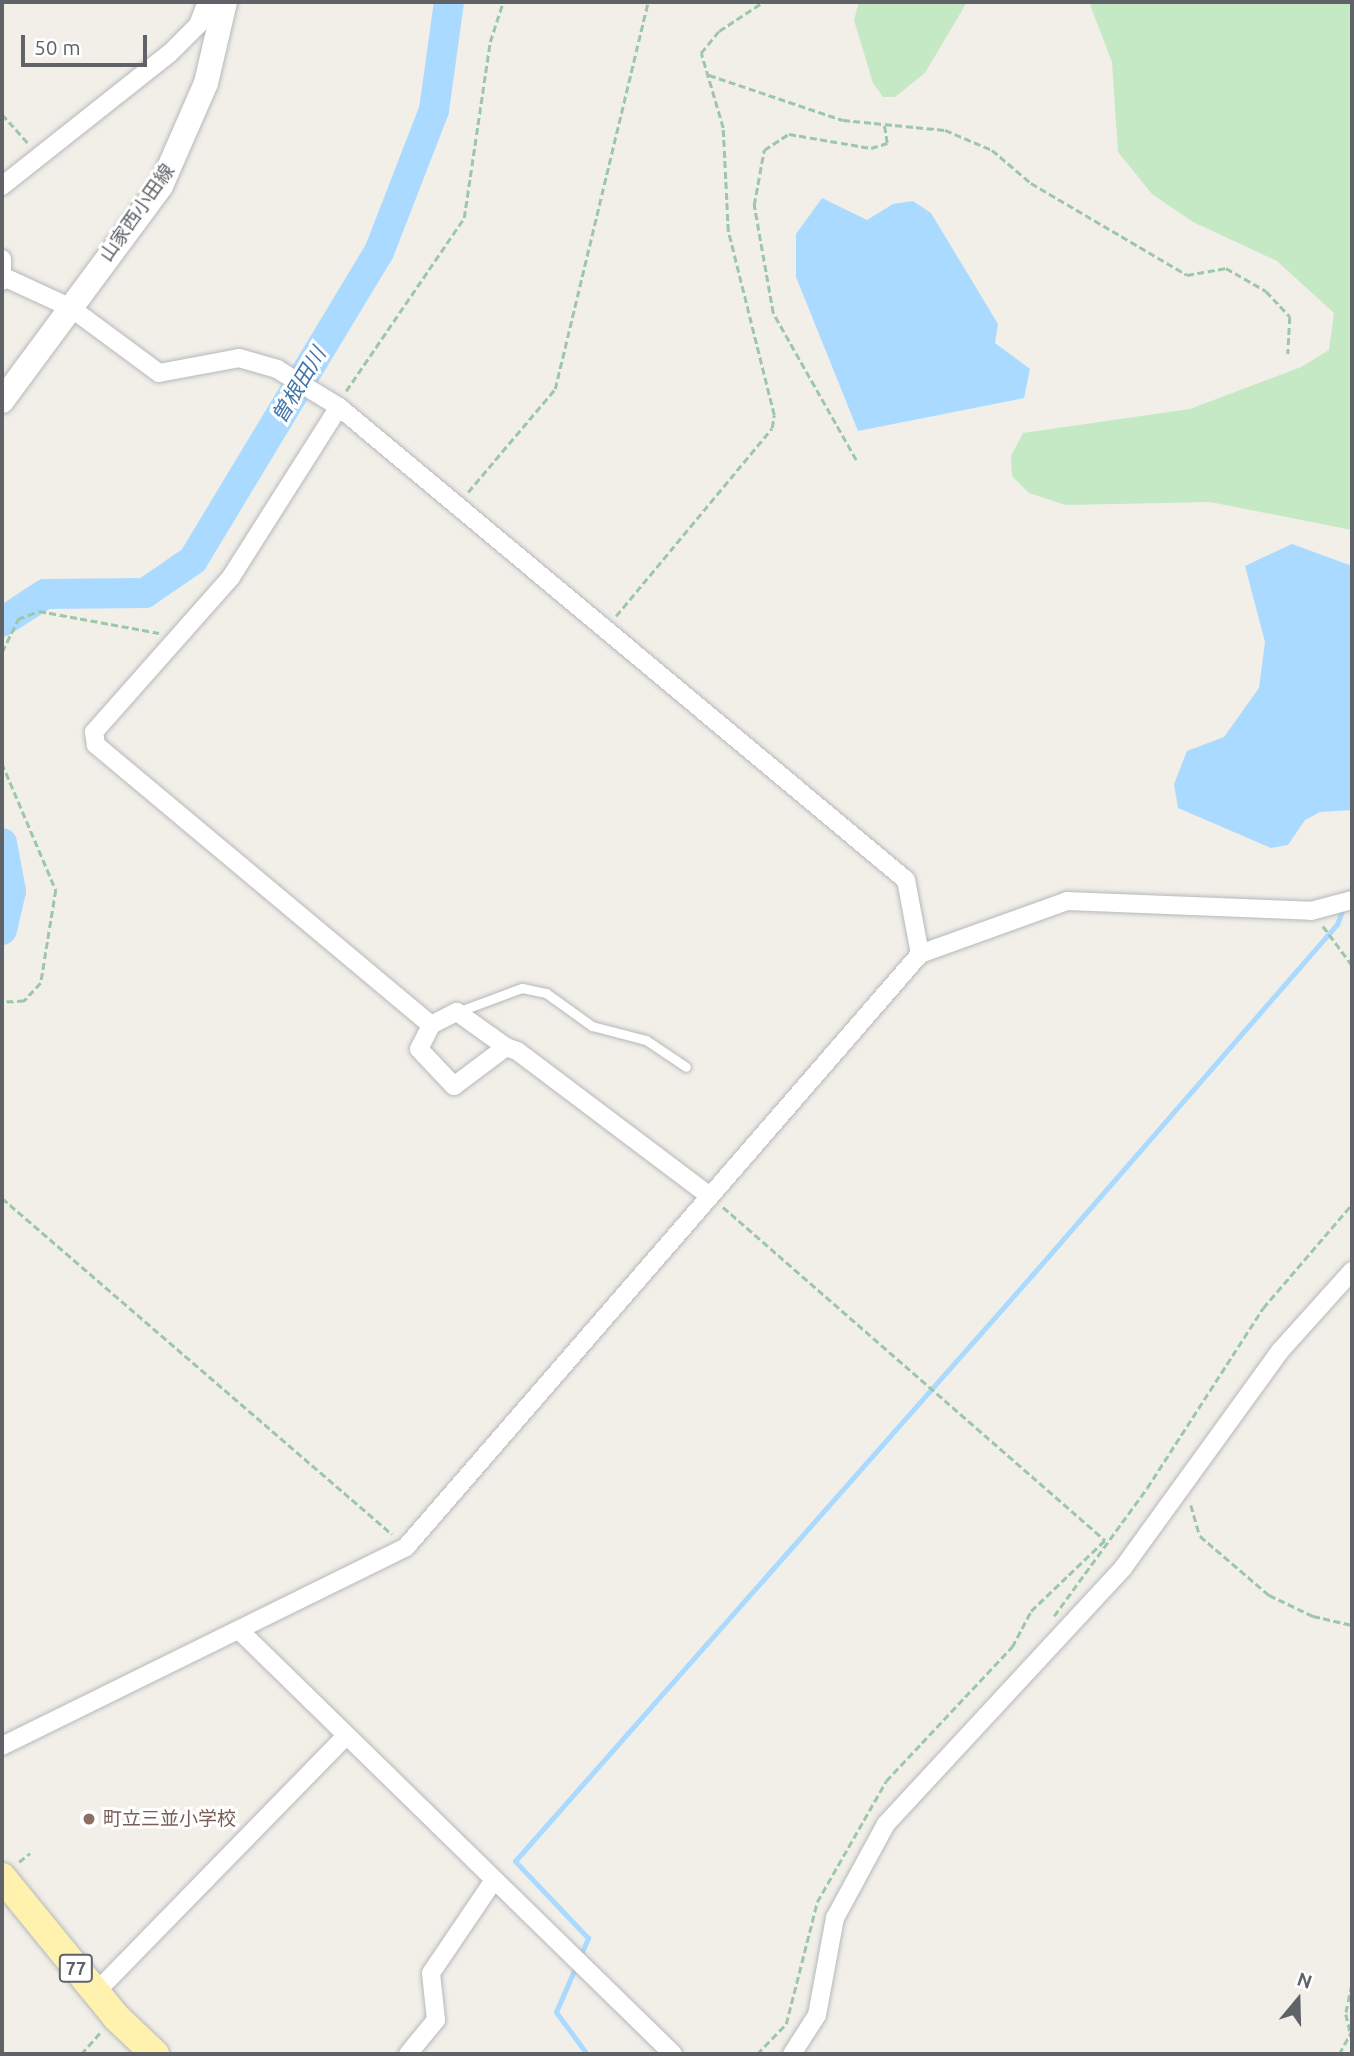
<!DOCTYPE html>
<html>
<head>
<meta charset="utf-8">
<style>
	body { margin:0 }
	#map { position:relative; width:1354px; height:2056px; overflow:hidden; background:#f1efe8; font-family:Ubuntu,"Noto Sans JP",sans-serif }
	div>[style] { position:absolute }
	.green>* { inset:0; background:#c5e8c5 }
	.water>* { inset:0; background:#aadaff }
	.stream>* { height:5px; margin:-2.5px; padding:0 2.5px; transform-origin:2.5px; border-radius:2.5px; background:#aadaff }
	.river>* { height:30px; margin:-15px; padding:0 15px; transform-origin:15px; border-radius:15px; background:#aadaff }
	.path>* { height:2.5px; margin-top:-1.25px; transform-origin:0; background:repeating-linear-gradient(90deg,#9cc7a9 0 7px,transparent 0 10.5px) }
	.roads { filter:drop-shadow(0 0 2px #b5b8bc) drop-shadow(0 0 2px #b5b8bc) }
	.lane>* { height:9px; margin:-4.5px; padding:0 4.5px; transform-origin:4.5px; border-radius:4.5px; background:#fff }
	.street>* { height:18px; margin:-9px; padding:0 9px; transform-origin:9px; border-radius:9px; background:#fff }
	.secondary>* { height:24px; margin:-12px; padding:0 12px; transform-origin:12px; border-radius:12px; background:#fff }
	.primary>* { height:28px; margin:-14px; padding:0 14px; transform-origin:14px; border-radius:14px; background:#fff2af }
	.dots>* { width:19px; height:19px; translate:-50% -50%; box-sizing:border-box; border:4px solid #fff; border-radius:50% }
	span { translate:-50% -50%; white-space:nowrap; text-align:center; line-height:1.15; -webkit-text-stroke:6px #fff; paint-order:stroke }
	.shield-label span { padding:2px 5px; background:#fff; border:2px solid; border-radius:5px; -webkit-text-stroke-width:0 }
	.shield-label { font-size:18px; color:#5f6368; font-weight:700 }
	.street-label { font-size:19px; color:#5f6368 }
	.education-label { font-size:19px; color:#785e54 }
	.left { translate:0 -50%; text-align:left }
	.water-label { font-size:21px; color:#4174aa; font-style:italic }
	.frame { position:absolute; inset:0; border:4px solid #5f6368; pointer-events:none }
	.north { position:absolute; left:1263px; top:1965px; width:70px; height:70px; -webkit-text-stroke:5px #fff; paint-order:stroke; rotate:19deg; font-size:19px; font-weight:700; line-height:28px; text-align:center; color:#5f6368 }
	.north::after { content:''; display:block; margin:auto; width:24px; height:32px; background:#5f6368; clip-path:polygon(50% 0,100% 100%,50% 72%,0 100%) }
	.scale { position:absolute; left:21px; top:35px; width:126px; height:32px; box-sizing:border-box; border:4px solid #5f6368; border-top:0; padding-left:9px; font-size:21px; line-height:24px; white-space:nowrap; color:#5f6368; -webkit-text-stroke:5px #fff; paint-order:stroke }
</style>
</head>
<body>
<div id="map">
	<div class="green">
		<i style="clip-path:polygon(859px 2px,967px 2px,925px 73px,895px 97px,883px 97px,873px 83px,854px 20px)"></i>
		<i style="clip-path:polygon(1089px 2px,1352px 2px,1352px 530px,1210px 502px,1066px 505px,1029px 493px,1012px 476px,1011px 456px,1023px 433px,1190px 409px,1301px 367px,1329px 350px,1334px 313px,1277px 261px,1193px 222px,1152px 194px,1118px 152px,1112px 62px)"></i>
	</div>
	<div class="water">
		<i style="clip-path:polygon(822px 198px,867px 220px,893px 204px,913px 201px,931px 213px,998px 324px,995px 343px,1030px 369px,1024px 398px,858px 431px,796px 277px,796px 234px)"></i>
		<i style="clip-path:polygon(1292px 544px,1352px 566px,1352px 810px,1320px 812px,1305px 820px,1288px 845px,1271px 848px,1178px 808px,1174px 784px,1187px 751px,1224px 737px,1259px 688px,1265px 642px,1245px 566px)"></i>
	</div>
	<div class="stream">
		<i style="left:587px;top:2054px;width:52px;rotate:-126.4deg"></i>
		<i style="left:556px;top:2012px;width:81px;rotate:-66.6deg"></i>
		<i style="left:588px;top:1938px;width:106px;rotate:-133.5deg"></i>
		<i style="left:515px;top:1861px;width:781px;rotate:-48.58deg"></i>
		<i style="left:1032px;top:1275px;width:465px;rotate:-49deg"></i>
		<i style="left:1337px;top:924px;width:19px;rotate:-69deg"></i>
	</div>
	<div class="river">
		<i style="left:2px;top:622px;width:51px;rotate:-33.1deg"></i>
		<i style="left:45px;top:594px;width:100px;rotate:-0.6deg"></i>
		<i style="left:145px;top:593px;width:58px;rotate:-34.5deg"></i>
		<i style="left:193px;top:560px;width:360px;rotate:-58.9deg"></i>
		<i style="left:379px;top:252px;width:152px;rotate:-68.8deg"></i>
		<i style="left:434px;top:110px;width:109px;rotate:-82.1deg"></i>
		<i style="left:2px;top:843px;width:49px;rotate:79.4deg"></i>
		<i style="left:11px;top:891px;width:40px;rotate:103deg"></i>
	</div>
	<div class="path">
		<i style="left:709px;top:75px;width:141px;rotate:18.6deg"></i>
		<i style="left:843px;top:120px;width:102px;rotate:5.6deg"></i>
		<i style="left:945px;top:130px;width:51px;rotate:23.1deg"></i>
		<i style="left:992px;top:150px;width:51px;rotate:40.2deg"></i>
		<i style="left:1031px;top:183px;width:181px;rotate:30.5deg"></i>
		<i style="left:1187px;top:275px;width:40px;rotate:-10deg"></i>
		<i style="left:1226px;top:268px;width:46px;rotate:29.9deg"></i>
		<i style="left:1266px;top:291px;width:35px;rotate:47deg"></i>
		<i style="left:1290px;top:317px;width:37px;rotate:93deg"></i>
		<i style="left:2px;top:114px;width:39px;rotate:48deg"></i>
		<i style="left:346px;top:391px;width:209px;rotate:-55.7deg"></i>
		<i style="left:464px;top:218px;width:178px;rotate:-81.6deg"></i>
		<i style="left:490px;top:42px;width:42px;rotate:-72deg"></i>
		<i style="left:856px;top:460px;width:169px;rotate:-119.5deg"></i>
		<i style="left:773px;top:313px;width:110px;rotate:-100deg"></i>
		<i style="left:754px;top:205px;width:56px;rotate:-79.7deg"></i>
		<i style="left:764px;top:150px;width:30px;rotate:-33deg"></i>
		<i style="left:789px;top:134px;width:83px;rotate:9.7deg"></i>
		<i style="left:871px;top:148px;width:17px;rotate:-17deg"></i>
		<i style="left:887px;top:143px;width:19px;rotate:-99deg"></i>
		<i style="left:468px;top:492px;width:135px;rotate:-49.8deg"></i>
		<i style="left:555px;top:389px;width:398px;rotate:-76.5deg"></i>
		<i style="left:616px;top:616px;width:244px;rotate:-50.3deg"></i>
		<i style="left:772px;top:428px;width:13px;rotate:-81deg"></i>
		<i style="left:774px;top:415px;width:190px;rotate:-104deg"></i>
		<i style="left:728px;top:231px;width:103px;rotate:-92.8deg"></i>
		<i style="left:723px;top:128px;width:78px;rotate:-106.3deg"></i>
		<i style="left:701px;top:53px;width:28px;rotate:-51deg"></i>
		<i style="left:719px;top:31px;width:53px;rotate:-33.4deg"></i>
		<i style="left:2px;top:652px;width:37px;rotate:-64deg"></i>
		<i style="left:18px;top:619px;width:22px;rotate:-21deg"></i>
		<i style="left:39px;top:611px;width:122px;rotate:10.4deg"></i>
		<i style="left:2px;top:763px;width:138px;rotate:67deg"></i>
		<i style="left:56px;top:890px;width:94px;rotate:99.2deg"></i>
		<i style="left:41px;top:983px;width:25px;rotate:133deg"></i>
		<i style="left:24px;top:1001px;width:22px;rotate:177deg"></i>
		<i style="left:1323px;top:926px;width:49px;rotate:53.4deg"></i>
		<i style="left:2px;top:1198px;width:515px;rotate:40.75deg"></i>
		<i style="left:723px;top:1207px;width:507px;rotate:41.08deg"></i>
		<i style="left:1191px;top:1505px;width:32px;rotate:74deg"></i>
		<i style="left:1200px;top:1536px;width:91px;rotate:40.5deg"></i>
		<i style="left:1269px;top:1595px;width:49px;rotate:25.5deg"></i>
		<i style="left:1313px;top:1616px;width:40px;rotate:13deg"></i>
		<i style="left:1054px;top:1616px;width:158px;rotate:-54deg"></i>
		<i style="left:1147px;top:1488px;width:214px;rotate:-57.2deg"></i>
		<i style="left:1263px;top:1308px;width:137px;rotate:-49.4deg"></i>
		<i style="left:19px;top:1862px;width:14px;rotate:-39deg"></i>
		<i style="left:1352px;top:1985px;width:30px;rotate:102deg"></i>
		<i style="left:1346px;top:2014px;width:27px;rotate:77deg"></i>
		<i style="left:81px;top:2054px;width:28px;rotate:-48deg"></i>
		<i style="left:757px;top:2054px;width:42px;rotate:-46deg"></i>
		<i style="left:786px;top:2024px;width:126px;rotate:-75.7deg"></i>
		<i style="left:817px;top:1902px;width:139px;rotate:-60.3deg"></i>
		<i style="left:886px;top:1781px;width:184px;rotate:-46.8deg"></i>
		<i style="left:1012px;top:1647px;width:41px;rotate:-62.2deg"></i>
		<i style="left:1031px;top:1611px;width:103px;rotate:-43.8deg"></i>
		<i style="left:1339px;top:2054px;width:26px;rotate:-61deg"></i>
	</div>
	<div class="roads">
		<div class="lane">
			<i style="left:457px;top:1012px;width:69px;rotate:-20.3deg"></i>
			<i style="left:522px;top:988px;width:25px;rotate:12deg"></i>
			<i style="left:546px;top:993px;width:57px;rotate:35.7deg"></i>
			<i style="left:592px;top:1026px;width:56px;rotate:14.5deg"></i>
			<i style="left:646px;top:1040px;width:48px;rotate:34deg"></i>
		</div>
		<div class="street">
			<i style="left:2px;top:186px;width:214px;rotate:-38.4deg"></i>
			<i style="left:170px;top:53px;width:40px;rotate:-45deg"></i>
			<i style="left:198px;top:25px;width:25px;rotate:-69deg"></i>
			<i style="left:2px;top:259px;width:22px;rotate:90deg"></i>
			<i style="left:4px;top:277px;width:74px;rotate:24.8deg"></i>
			<i style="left:71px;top:308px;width:109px;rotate:36.5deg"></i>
			<i style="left:159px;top:373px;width:81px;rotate:-10.6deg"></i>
			<i style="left:239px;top:358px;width:40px;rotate:16deg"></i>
			<i style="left:277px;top:369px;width:73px;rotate:31.5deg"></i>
			<i style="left:431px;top:1025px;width:29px;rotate:-27deg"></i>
			<i style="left:457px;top:1012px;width:60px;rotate:35.5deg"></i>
			<i style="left:707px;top:1194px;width:238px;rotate:-143deg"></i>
			<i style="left:517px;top:1051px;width:12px;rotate:-160deg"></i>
			<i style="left:506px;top:1047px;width:65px;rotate:143.1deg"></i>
			<i style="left:454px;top:1086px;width:51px;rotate:-133.4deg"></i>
			<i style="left:419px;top:1049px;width:27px;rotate:-63deg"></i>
			<i style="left:431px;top:1025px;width:437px;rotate:-140.1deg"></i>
			<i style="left:96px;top:745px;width:13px;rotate:-99deg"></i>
			<i style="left:94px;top:732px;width:207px;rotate:-48.5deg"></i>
			<i style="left:231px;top:577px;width:201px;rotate:-57.6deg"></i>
			<i style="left:339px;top:407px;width:738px;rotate:39.84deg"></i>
			<i style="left:906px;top:880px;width:75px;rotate:79.3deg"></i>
			<i style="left:240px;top:1631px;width:605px;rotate:44.33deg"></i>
			<i style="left:2px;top:1746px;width:450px;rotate:-26.2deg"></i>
			<i style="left:406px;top:1547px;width:785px;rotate:-49.08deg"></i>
			<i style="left:920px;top:954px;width:156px;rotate:-19.8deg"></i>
			<i style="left:1067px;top:901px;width:244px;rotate:2.3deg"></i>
			<i style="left:1311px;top:911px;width:42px;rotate:-15deg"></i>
			<i style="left:96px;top:1992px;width:358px;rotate:-45.7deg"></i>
			<i style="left:408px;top:2054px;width:44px;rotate:-50.5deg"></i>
			<i style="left:436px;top:2020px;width:47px;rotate:-96.1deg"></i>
			<i style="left:431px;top:1973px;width:112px;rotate:-55.9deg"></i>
			<i style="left:792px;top:2054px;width:46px;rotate:-57.3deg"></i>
			<i style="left:817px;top:2015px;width:99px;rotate:-79.5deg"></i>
			<i style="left:835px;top:1918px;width:107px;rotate:-61.5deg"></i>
			<i style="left:886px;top:1824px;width:349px;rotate:-47.2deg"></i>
			<i style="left:1123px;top:1568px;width:268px;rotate:-54.1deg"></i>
			<i style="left:1280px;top:1351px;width:108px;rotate:-48deg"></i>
		</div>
		<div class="secondary">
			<i style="left:2px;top:401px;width:267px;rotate:-53.5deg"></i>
			<i style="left:161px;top:186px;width:112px;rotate:-66.4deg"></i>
			<i style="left:206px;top:83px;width:83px;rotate:-76.8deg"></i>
		</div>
		<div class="primary">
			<i style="left:2px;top:1877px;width:181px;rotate:50.8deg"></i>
			<i style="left:116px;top:2017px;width:54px;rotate:43.5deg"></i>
		</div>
	</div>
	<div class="dots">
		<i style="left:89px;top:1819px;background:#8d6e63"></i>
	</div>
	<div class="shield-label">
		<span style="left:76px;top:1968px">77</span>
	</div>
	<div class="street-label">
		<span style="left:137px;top:213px;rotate:-55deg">山家西小田線</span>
	</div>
	<div class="education-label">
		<span class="left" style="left:103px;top:1819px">町立三並小学校</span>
	</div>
	<div class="water-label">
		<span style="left:298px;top:385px;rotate:-59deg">曽根田川</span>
	</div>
	<div class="frame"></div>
	<div class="north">N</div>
	<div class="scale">50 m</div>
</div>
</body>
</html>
